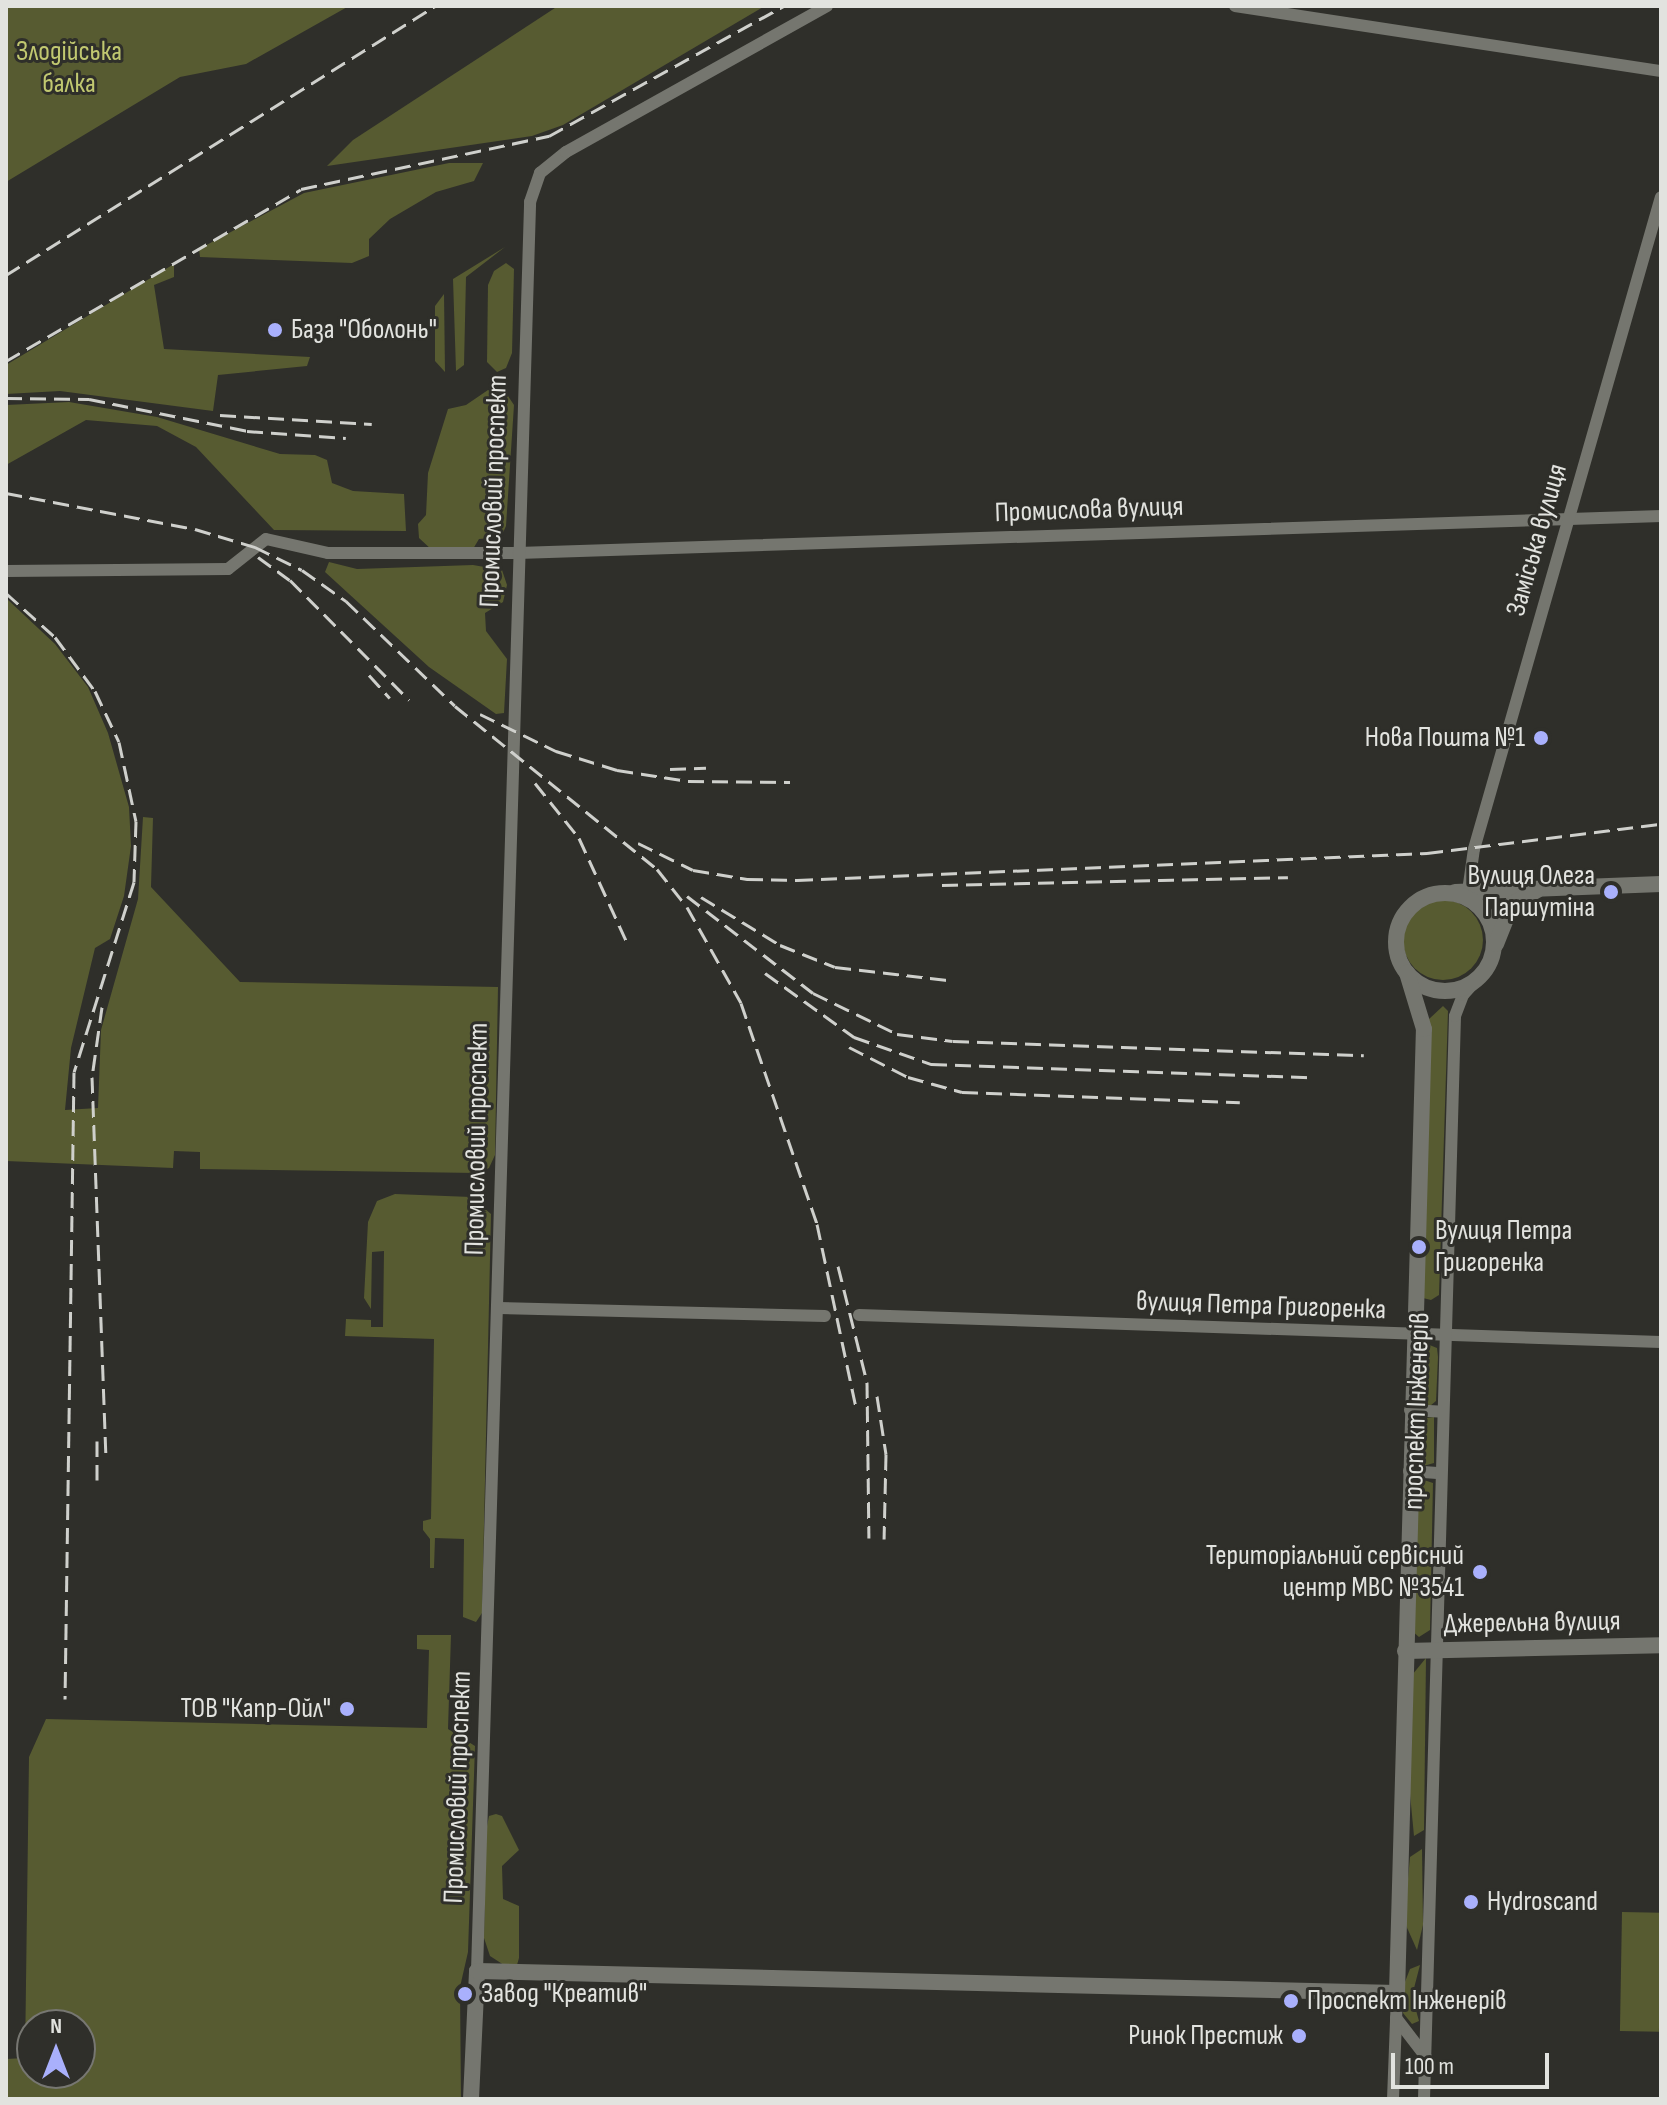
<!DOCTYPE html>
<html>
<head>
<meta charset="utf-8">
<style>
	body { margin:0 }
	#map { position:relative; width:1667px; height:2105px; overflow:hidden; background:#2f2f2a; font-family:"Sofia Sans Condensed",sans-serif }
	div>[style] { position:absolute }
	.green>* { inset:0; background:#575b31; transform-origin:0 0 }
	.round { border-radius:50% }
	.minor>* { height:12px; margin:-6px; padding:0 6px; transform-origin:6px; border-radius:6px; background:#75766f }
	.tertiary>* { height:16px; margin:-8px; padding:0 8px; transform-origin:8px; border-radius:8px; background:#75766f }
	.tertiary>.ring { margin:-8px; padding:0; box-sizing:content-box; background:none; border:16px solid #75766f; border-radius:50% }
	.rail>* { height:3px; margin-top:-1.5px; transform-origin:0; background:repeating-linear-gradient(90deg,#cfd0cc 0 16px,transparent 0 24px) }
	.dots>* { width:22px; height:22px; translate:-50% -50%; box-sizing:border-box; border:4px solid #2f2f2a; border-radius:50% }
	span { translate:-50% -50%; white-space:nowrap; text-align:center; line-height:1.15; -webkit-text-stroke:6px #2f2f2a; paint-order:stroke }
	.park-label { font-size:28px; color:#c1c870 }
	.poi-label { font-size:28px; color:#e2e3df }
	.left { translate:0 -50%; text-align:left }
	.right { translate:-100% -50%; text-align:right }
	.street-label { font-size:28px; color:#e2e3df }
	.frame { position:absolute; inset:0; border:8px solid #e2e3df; pointer-events:none }
	.north { position:absolute; left:16px; top:2009px; width:80px; height:80px; box-sizing:border-box; background:#2f2f2a; border:2px solid #777772; border-radius:50%; rotate:0deg; font-size:22px; font-weight:700; line-height:32px; text-align:center; color:#e2e3df }
	.north::after { content:''; display:block; margin:auto; width:28px; height:36px; background:#a9b0fc; clip-path:polygon(50% 0,100% 100%,50% 72%,0 100%) }
	.scale { position:absolute; left:1391px; top:2053px; width:158px; height:36px; box-sizing:border-box; border:4px solid #e2e3df; border-top:0; padding-left:10px; font-size:24px; line-height:28px; white-space:nowrap; color:#e2e3df; -webkit-text-stroke:6px #2f2f2a; paint-order:stroke }
</style>
</head>
<body>
<div id="map">
	<div class="green">
		<i style="clip-path:polygon(6px 6px,349px 6px,246px 64px,180px 77px,6px 182px)"></i>
		<i style="clip-path:polygon(558px 6px,765px 6px,563px 125px,532px 136px,327px 166px,353px 140px)"></i>
		<i style="clip-path:polygon(449px 163px,483px 163px,474px 181px,436px 192px,390px 219px,369px 239px,369px 256px,352px 263px,200px 257px,199px 249px,304px 193px)"></i>
		<i style="clip-path:polygon(505px 247px,466px 277px,464px 365px,456px 371px,453px 279px)"></i>
		<i style="clip-path:polygon(506px 263px,514px 269px,512px 353px,506px 368px,497px 372px,487px 362px,488px 285px,494px 271px)"></i>
		<i style="clip-path:polygon(174px 264px,174px 277px,154px 285px,164px 349px,310px 357px,307px 366px,218px 375px,213px 411px,60px 391px,6px 394px,6px 365px)"></i>
		<i style="clip-path:polygon(444px 294px,445px 372px,435px 361px,435px 306px)"></i>
		<i style="clip-path:polygon(488px 390px,504px 390px,514px 405px,506px 526px,501px 537px,479px 539px,473px 549px,432px 550px,419px 538px,418px 524px,426px 515px,428px 473px,448px 409px,466px 405px)"></i>
		<i style="clip-path:polygon(69px 402px,157px 417px,280px 454px,315px 455px,327px 460px,332px 483px,353px 491px,404px 494px,406px 531px,274px 530px,196px 447px,157px 426px,86px 420px,6px 465px,6px 405px)"></i>
		<i style="clip-path:polygon(329px 562px,357px 569px,473px 565px,502px 570px,507px 585px,503px 602px,485px 613px,486px 631px,507px 659px,504px 713px,496px 714px,429px 667px,325px 572px)"></i>
		<i style="clip-path:polygon(6px 598px,55px 644px,88px 687px,108px 733px,129px 807px,131px 846px,124px 896px,110px 939px,95px 948px,71px 1048px,65px 1110px,98px 1108px,101px 1030px,138px 899px,143px 817px,153px 818px,151px 887px,240px 982px,498px 987px,495px 1155px,489px 1168px,477px 1173px,200px 1169px,200px 1152px,174px 1151px,173px 1168px,6px 1161px)"></i>
		<i class="round" style="left:1403px;top:900px;width:80px;height:80px"></i>
		<i style="clip-path:polygon(1443px 1006px,1448px 1011px,1439px 1295px,1431px 1300px,1423px 1298px,1428px 1020px)"></i>
		<i style="clip-path:polygon(395px 1194px,471px 1197px,491px 1214px,482px 1613px,476px 1622px,463px 1617px,464px 1539px,435px 1538px,434px 1568px,430px 1568px,430px 1539px,423px 1530px,423px 1521px,431px 1519px,434px 1339px,345px 1336px,346px 1319px,371px 1320px,371px 1327px,383px 1327px,384px 1251px,372px 1252px,371px 1309px,364px 1298px,368px 1222px,377px 1201px)"></i>
		<i style="clip-path:polygon(1427px 1344px,1437px 1348px,1438px 1357px,1436px 1401px,1430px 1406px,1419px 1405px,1420px 1347px)"></i>
		<i style="clip-path:polygon(1434px 1417px,1434px 1463px,1416px 1468px,1418px 1419px)"></i>
		<i style="clip-path:polygon(1418px 1478px,1433px 1483px,1430px 1630px,1419px 1637px,1412px 1631px)"></i>
		<i style="clip-path:polygon(evenodd,417px 1635px,451px 1635px,448px 1729px,475px 1746px,468px 1952px,460px 1987px,461px 2099px,6px 2099px,6px 2059px,25px 2058px,29px 1757px,46px 1719px,427px 1728px,429px 1650px,417px 1649px,417px 1635px,32px 2025px,80px 2025px,80px 2073px,32px 2073px,32px 2025px)"></i>
		<i style="clip-path:polygon(1426px 1658px,1424px 1830px,1414px 1836px,1408px 1773px,1412px 1675px)"></i>
		<i style="clip-path:polygon(496px 1814px,502px 1816px,519px 1850px,502px 1866px,503px 1899px,519px 1906px,519px 1958px,517px 1965px,507px 1967px,490px 1956px,484px 1938px,486px 1831px,489px 1816px)"></i>
		<i style="clip-path:polygon(1422px 1849px,1423px 1925px,1417px 1950px,1404px 1921px,1410px 1857px)"></i>
		<i style="left:1622px;top:1912px;width:39px;height:119px;rotate:1deg"></i>
		<i style="clip-path:polygon(1420px 1965px,1412px 1996px,1419px 2021px,1412px 2024px,1403px 2013px,1403px 1987px,1410px 1969px)"></i>
	</div>
	<div class="minor">
		<i style="left:1235px;top:6px;width:431px;rotate:8.7deg"></i>
		<i style="left:6px;top:571px;width:222px;rotate:-0.5deg"></i>
		<i style="left:228px;top:569px;width:48px;rotate:-38.3deg"></i>
		<i style="left:266px;top:539px;width:64px;rotate:12.7deg"></i>
		<i style="left:328px;top:553px;width:190px"></i>
		<i style="left:518px;top:553px;width:1144px;rotate:-1.85deg"></i>
		<i style="left:1467px;top:898px;width:49px;rotate:-81.9deg"></i>
		<i style="left:1474px;top:849px;width:678px;rotate:-74deg"></i>
		<i style="left:499px;top:1308px;width:326px;rotate:1.4deg"></i>
		<i style="left:859px;top:1315px;width:802px;rotate:1.93deg"></i>
		<i style="left:1410px;top:1410px;width:33px;rotate:3deg"></i>
		<i style="left:1409px;top:1471px;width:32px;rotate:4deg"></i>
		<i style="left:477px;top:1971px;width:1770px;rotate:-88.28deg"></i>
		<i style="left:530px;top:202px;width:31px;rotate:-71deg"></i>
		<i style="left:540px;top:173px;width:33px;rotate:-39deg"></i>
		<i style="left:566px;top:152px;width:299px;rotate:-29.2deg"></i>
		<i style="left:1396px;top:2018px;width:49px;rotate:52.4deg"></i>
		<i style="left:1393px;top:2099px;width:106px;rotate:-87.8deg"></i>
		<i style="left:1424px;top:2099px;width:1083px;rotate:-88.36deg"></i>
		<i style="left:1455px;top:1016px;width:22px;rotate:-69deg"></i>
		<i style="left:1463px;top:995px;width:28px;rotate:-48deg"></i>
	</div>
	<div class="tertiary">
		<i style="left:1455px;top:892px;width:206px;rotate:-2.2deg"></i>
		<i class="ring" style="left:1396px;top:893px;width:82px;height:82px"></i>
		<i style="left:1496px;top:944px;width:43px;rotate:-68.2deg"></i>
		<i style="left:1512px;top:904px;width:29px;rotate:-29deg"></i>
		<i style="left:1405px;top:1651px;width:256px;rotate:-1.3deg"></i>
		<i style="left:471px;top:2099px;width:128px;rotate:-87.3deg"></i>
		<i style="left:477px;top:1971px;width:920px;rotate:1.37deg"></i>
		<i style="left:1397px;top:1993px;width:964px;rotate:-88.4deg"></i>
		<i style="left:1424px;top:1029px;width:59px;rotate:-106.9deg"></i>
	</div>
	<div class="rail">
		<i style="left:6px;top:275px;width:506px;rotate:-32.09deg"></i>
		<i style="left:6px;top:361px;width:341px;rotate:-30.2deg"></i>
		<i style="left:301px;top:189px;width:254px;rotate:-12.1deg"></i>
		<i style="left:549px;top:136px;width:269px;rotate:-29deg"></i>
		<i style="left:6px;top:398px;width:83px;rotate:0.7deg"></i>
		<i style="left:89px;top:399px;width:161px;rotate:11.4deg"></i>
		<i style="left:247px;top:431px;width:99px;rotate:4deg"></i>
		<i style="left:220px;top:415px;width:152px;rotate:3.4deg"></i>
		<i style="left:6px;top:493px;width:192px;rotate:10.8deg"></i>
		<i style="left:195px;top:529px;width:63px;rotate:16.7deg"></i>
		<i style="left:255px;top:547px;width:52px;rotate:26.1deg"></i>
		<i style="left:302px;top:570px;width:54px;rotate:35.2deg"></i>
		<i style="left:346px;top:601px;width:151px;rotate:43.9deg"></i>
		<i style="left:455px;top:706px;width:260px;rotate:38.9deg"></i>
		<i style="left:657px;top:869px;width:48px;rotate:51.7deg"></i>
		<i style="left:687px;top:907px;width:110px;rotate:60.6deg"></i>
		<i style="left:741px;top:1003px;width:234px;rotate:71deg"></i>
		<i style="left:817px;top:1224px;width:188px;rotate:78deg"></i>
		<i style="left:258px;top:557px;width:39px;rotate:36deg"></i>
		<i style="left:290px;top:580px;width:169px;rotate:45.2deg"></i>
		<i style="left:6px;top:593px;width:66px;rotate:41.9deg"></i>
		<i style="left:55px;top:637px;width:67px;rotate:53.5deg"></i>
		<i style="left:95px;top:691px;width:56px;rotate:64.8deg"></i>
		<i style="left:119px;top:742px;width:81px;rotate:77.9deg"></i>
		<i style="left:136px;top:821px;width:61px;rotate:91.9deg"></i>
		<i style="left:134px;top:882px;width:199px;rotate:107.5deg"></i>
		<i style="left:74px;top:1072px;width:627px;rotate:90.82deg"></i>
		<i style="left:369px;top:675px;width:31px;rotate:48deg"></i>
		<i style="left:480px;top:714px;width:85px;rotate:26deg"></i>
		<i style="left:556px;top:751px;width:64px;rotate:17.3deg"></i>
		<i style="left:617px;top:770px;width:72px;rotate:8.8deg"></i>
		<i style="left:688px;top:781px;width:102px;rotate:0.6deg"></i>
		<i style="left:670px;top:769px;width:36px;rotate:-2deg"></i>
		<i style="left:535px;top:783px;width:70px;rotate:51.3deg"></i>
		<i style="left:579px;top:838px;width:112px;rotate:65.3deg"></i>
		<i style="left:638px;top:843px;width:61px;rotate:26.1deg"></i>
		<i style="left:693px;top:870px;width:55px;rotate:9.5deg"></i>
		<i style="left:747px;top:879px;width:50px;rotate:1.1deg"></i>
		<i style="left:797px;top:880px;width:631px;rotate:-2.45deg"></i>
		<i style="left:1427px;top:853px;width:236px;rotate:-7.1deg"></i>
		<i style="left:942px;top:885px;width:346px;rotate:-1.3deg"></i>
		<i style="left:687px;top:896px;width:159px;rotate:37.6deg"></i>
		<i style="left:813px;top:993px;width:93px;rotate:26deg"></i>
		<i style="left:897px;top:1034px;width:56px;rotate:7.1deg"></i>
		<i style="left:953px;top:1041px;width:411px;rotate:2deg"></i>
		<i style="left:701px;top:897px;width:92px;rotate:31.3deg"></i>
		<i style="left:780px;top:945px;width:59px;rotate:21.8deg"></i>
		<i style="left:835px;top:967px;width:113px;rotate:6.6deg"></i>
		<i style="left:765px;top:973px;width:110px;rotate:35.7deg"></i>
		<i style="left:854px;top:1037px;width:82px;rotate:19.3deg"></i>
		<i style="left:931px;top:1064px;width:379px;rotate:2deg"></i>
		<i style="left:102px;top:1007px;width:71px;rotate:98.1deg"></i>
		<i style="left:92px;top:1077px;width:378px;rotate:87.9deg"></i>
		<i style="left:849px;top:1047px;width:66px;rotate:27deg"></i>
		<i style="left:908px;top:1077px;width:56px;rotate:15.5deg"></i>
		<i style="left:962px;top:1092px;width:278px;rotate:2.1deg"></i>
		<i style="left:838px;top:1266px;width:120px;rotate:76deg"></i>
		<i style="left:867px;top:1382px;width:156px;rotate:89.3deg"></i>
		<i style="left:877px;top:1396px;width:59px;rotate:81.2deg"></i>
		<i style="left:886px;top:1454px;width:85px;rotate:91.3deg"></i>
		<i style="left:97px;top:1480px;width:39px;rotate:-90deg"></i>
	</div>
	<div class="dots">
		<i style="left:275px;top:330px;background:#a9b0fc"></i>
		<i style="left:1541px;top:738px;background:#a9b0fc"></i>
		<i style="left:1611px;top:892px;background:#a9b0fc"></i>
		<i style="left:1419px;top:1247px;background:#a9b0fc"></i>
		<i style="left:1480px;top:1572px;background:#a9b0fc"></i>
		<i style="left:347px;top:1709px;background:#a9b0fc"></i>
		<i style="left:1471px;top:1902px;background:#a9b0fc"></i>
		<i style="left:465px;top:1994px;background:#a9b0fc"></i>
		<i style="left:1291px;top:2001px;background:#a9b0fc"></i>
		<i style="left:1299px;top:2036px;background:#a9b0fc"></i>
	</div>
	<div class="park-label">
		<span style="left:69px;top:68px">Злодійська<br>балка</span>
	</div>
	<div class="poi-label">
		<span class="left" style="left:291px;top:330px">База "Оболонь"</span>
		<span class="right" style="left:1525px;top:738px">Нова Пошта №1</span>
		<span class="right" style="left:1595px;top:892px">Вулиця Олега<br>Паршутіна</span>
		<span class="left" style="left:1435px;top:1247px">Вулиця Петра<br>Григоренка</span>
		<span class="right" style="left:1464px;top:1572px">Територіальний сервісний<br>центр МВС №3541</span>
		<span class="right" style="left:331px;top:1709px">ТОВ "Капр-Ойл"</span>
		<span class="left" style="left:1487px;top:1902px">Hydroscand</span>
		<span class="left" style="left:481px;top:1994px">Завод "Креатив"</span>
		<span class="left" style="left:1307px;top:2001px">Проспект Інженерів</span>
		<span class="right" style="left:1283px;top:2036px">Ринок Престиж</span>
	</div>
	<div class="street-label">
		<span style="left:494px;top:491px;rotate:-88deg">Промисловий проспект</span>
		<span style="left:1089px;top:510px;rotate:-2deg">Промислова вулиця</span>
		<span style="left:1537px;top:540px;rotate:-74deg">Заміська вулиця</span>
		<span style="left:477px;top:1139px;rotate:-89deg">Промисловий проспект</span>
		<span style="left:1261px;top:1306px;rotate:2deg">вулиця Петра Григоренка</span>
		<span style="left:1417px;top:1411px;rotate:-88deg">проспект Інженерів</span>
		<span style="left:1532px;top:1623px;rotate:-1deg">Джерельна вулиця</span>
		<span style="left:458px;top:1787px;rotate:-88deg">Промисловий проспект</span>
	</div>
	<div class="frame"></div>
	<div class="north">N</div>
	<div class="scale">100 m</div>
</div>
</body>
</html>
